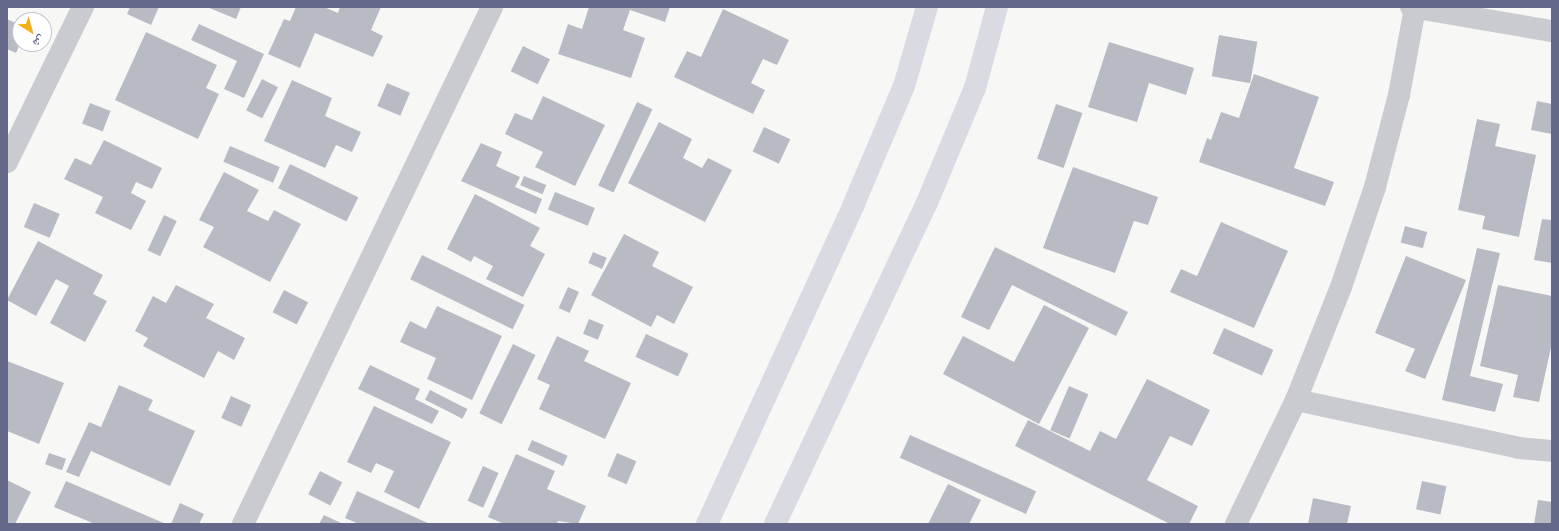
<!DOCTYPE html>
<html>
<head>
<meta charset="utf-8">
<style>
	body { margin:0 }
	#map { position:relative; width:1559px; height:531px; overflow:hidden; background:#f7f8f5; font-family:Signika,"Noto Naskh Arabic",sans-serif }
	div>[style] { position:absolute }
	.building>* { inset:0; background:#b9bbc4; transform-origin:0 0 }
	.street>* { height:22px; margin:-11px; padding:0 11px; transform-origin:11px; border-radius:11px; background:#cacbd1 }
	.secondary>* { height:22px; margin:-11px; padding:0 11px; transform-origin:11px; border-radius:11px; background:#d9dae2 }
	span { translate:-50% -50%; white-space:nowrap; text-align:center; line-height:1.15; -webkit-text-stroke:4px #fff; paint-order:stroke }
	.frame { position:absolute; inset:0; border:8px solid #646889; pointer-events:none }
	.north { position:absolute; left:12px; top:12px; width:40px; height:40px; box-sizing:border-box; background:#fff; border:1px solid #c1c3d0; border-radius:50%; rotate:143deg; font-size:11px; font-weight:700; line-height:16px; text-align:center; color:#646889 }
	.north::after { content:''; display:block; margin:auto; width:14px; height:18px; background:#f4b01a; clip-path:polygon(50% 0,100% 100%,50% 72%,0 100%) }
</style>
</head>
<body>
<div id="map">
	<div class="building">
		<i style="clip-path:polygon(130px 7px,159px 7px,151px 25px,127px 14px)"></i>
		<i style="clip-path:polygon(207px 7px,241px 7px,236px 19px)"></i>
		<i style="clip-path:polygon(296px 7px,324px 7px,338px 13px,340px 7px,381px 7px,371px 30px,383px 36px,373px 57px,315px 33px,300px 68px,268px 54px,284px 19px,290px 21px)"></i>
		<i style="clip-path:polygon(589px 7px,670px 7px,665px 22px,630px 10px,623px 30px,645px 38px,631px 78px,558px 54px,568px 24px,582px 29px)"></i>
		<i style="clip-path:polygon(723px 9px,789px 40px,777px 65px,763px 59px,751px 83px,765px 90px,753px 114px,674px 77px,687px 51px,701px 57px)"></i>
		<i style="clip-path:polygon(7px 19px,20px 25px,20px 44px,16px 53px,7px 49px)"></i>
		<i style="clip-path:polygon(199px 24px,264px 54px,244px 98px,224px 89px,237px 61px,191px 40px)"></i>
		<i style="clip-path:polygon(146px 32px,217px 65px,206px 88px,219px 94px,198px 139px,115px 100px)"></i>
		<i style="left:1219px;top:35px;width:39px;height:42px;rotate:10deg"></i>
		<i style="clip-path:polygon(1109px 42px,1194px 68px,1186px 95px,1149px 83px,1137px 122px,1088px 107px)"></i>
		<i style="left:523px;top:46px;width:30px;height:28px;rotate:26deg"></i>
		<i style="clip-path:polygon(1254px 74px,1319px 97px,1294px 168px,1334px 182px,1325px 206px,1199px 162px,1207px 138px,1211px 140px,1221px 112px,1239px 118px)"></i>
		<i style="left:262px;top:79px;width:18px;height:35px;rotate:27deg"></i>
		<i style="clip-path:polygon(292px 80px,332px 98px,325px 116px,361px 132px,352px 152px,336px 145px,325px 168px,264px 141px)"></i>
		<i style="left:387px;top:83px;width:25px;height:25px;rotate:23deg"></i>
		<i style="clip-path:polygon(543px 96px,605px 125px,575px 186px,535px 167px,543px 152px,505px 134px,515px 113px,532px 120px)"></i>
		<i style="clip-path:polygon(1537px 101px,1552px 104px,1552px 134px,1531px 130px)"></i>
		<i style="left:637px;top:102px;width:17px;height:92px;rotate:25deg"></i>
		<i style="left:90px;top:103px;width:22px;height:22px;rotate:21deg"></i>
		<i style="left:1056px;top:104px;width:28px;height:58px;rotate:19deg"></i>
		<i style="clip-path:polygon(1477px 119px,1500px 124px,1495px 146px,1536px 155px,1519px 237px,1482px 229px,1485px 216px,1458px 210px)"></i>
		<i style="clip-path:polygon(659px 122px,692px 139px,683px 158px,702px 168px,708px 158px,732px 170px,705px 222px,628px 183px)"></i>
		<i style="left:764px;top:127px;width:29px;height:27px;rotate:25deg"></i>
		<i style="clip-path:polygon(104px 140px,162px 168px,152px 189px,136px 182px,131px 193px,146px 201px,131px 230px,95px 213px,103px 197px,64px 179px,75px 158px,91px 165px)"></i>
		<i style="clip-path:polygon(481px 143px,502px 152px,496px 166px,520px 177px,515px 187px,542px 199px,536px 214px,461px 181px)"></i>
		<i style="left:230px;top:146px;width:54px;height:17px;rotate:23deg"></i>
		<i style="left:290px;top:164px;width:76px;height:27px;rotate:26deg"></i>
		<i style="clip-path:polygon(1073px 167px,1158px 197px,1148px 225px,1134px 221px,1115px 273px,1043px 248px)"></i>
		<i style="clip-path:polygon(224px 172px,259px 190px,247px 211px,268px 221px,274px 210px,301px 224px,270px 282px,203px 247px,214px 227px,199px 220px)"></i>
		<i style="left:524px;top:176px;width:24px;height:10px;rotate:22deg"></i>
		<i style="left:555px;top:192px;width:43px;height:19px;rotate:22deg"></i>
		<i style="clip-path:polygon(475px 194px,540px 228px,530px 246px,545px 254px,523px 297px,486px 279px,493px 266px,474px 256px,471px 262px,447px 249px)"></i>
		<i style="left:34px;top:203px;width:28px;height:26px;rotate:23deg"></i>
		<i style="left:164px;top:215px;width:14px;height:39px;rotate:25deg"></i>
		<i style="clip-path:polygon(1542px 219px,1552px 220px,1552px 263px,1534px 260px)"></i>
		<i style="clip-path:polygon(1221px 222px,1288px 251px,1254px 328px,1170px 292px,1181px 269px,1197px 276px)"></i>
		<i style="left:1405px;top:226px;width:23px;height:17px;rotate:15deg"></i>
		<i style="clip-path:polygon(624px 234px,659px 252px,652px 266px,693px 287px,674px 324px,657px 315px,651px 327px,591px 295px)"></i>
		<i style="clip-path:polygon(38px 241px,103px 275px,93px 294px,107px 301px,85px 342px,50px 323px,69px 286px,56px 279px,36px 316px,7px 300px)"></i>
		<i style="clip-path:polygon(995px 247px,1128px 312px,1116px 336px,1012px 285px,989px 330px,961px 317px)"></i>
		<i style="clip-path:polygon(1477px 248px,1500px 253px,1470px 376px,1503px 384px,1495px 412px,1442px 400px)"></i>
		<i style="left:593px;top:252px;width:15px;height:12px;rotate:23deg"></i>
		<i style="left:422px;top:255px;width:114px;height:27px;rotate:26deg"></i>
		<i style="clip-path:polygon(1406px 256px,1466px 280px,1425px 379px,1405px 371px,1415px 349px,1375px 333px)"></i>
		<i style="clip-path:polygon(176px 285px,214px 304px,206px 318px,245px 338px,234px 360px,218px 351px,204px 378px,143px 346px,148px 338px,135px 331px,153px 296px,166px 303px)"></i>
		<i style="clip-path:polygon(1498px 285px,1552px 296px,1552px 343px,1539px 402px,1513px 397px,1518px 375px,1480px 366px)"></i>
		<i style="left:568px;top:287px;width:12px;height:23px;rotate:24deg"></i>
		<i style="left:284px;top:290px;width:27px;height:25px;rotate:27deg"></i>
		<i style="clip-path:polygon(1044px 305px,1089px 328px,1039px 424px,943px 374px,963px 336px,1014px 362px)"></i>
		<i style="clip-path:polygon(437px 306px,502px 336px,472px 400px,427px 379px,436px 358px,400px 342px,410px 321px,426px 329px)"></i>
		<i style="left:589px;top:319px;width:16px;height:16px;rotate:22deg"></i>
		<i style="left:1224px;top:328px;width:54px;height:28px;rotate:24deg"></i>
		<i style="left:646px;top:334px;width:47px;height:25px;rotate:25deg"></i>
		<i style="clip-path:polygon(557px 336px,589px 351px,584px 361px,631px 383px,605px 439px,539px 409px,550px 385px,537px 379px)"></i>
		<i style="left:513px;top:344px;width:25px;height:77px;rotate:26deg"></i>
		<i style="clip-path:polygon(7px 361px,64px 383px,39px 444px,7px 431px)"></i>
		<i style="clip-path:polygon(370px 365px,420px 389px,415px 399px,439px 411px,432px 424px,358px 389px)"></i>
		<i style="clip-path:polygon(1147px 379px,1210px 410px,1192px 446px,1170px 436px,1147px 480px,1198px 506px,1189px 524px,1170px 524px,1015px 446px,1028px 420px,1090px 451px,1100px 431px,1116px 439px)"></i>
		<i style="clip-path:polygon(119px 385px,153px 400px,148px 410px,195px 431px,170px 486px,91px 451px,79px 477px,66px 472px,89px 422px,101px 427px)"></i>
		<i style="left:1069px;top:386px;width:21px;height:48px;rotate:23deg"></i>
		<i style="left:430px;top:390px;width:42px;height:11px;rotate:27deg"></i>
		<i style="left:231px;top:396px;width:22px;height:24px;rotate:24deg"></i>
		<i style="clip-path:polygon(374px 406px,451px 442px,419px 509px,384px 492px,394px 471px,376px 463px,371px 473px,347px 462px)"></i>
		<i style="left:910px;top:435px;width:138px;height:25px;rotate:24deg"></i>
		<i style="left:532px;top:440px;width:39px;height:11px;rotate:24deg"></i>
		<i style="left:49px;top:453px;width:18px;height:12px;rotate:19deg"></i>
		<i style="left:617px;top:453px;width:21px;height:25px;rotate:23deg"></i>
		<i style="clip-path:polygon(516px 454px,555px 471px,547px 489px,586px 506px,578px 524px,558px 521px,557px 524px,504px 524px,488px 517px)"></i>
		<i style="left:483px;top:466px;width:17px;height:38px;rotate:24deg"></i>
		<i style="left:320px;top:471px;width:25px;height:26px;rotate:27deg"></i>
		<i style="clip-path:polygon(7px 480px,31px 492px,15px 524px,7px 524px)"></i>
		<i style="clip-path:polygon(66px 481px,166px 524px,95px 524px,54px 507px)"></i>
		<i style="left:1422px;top:481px;width:25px;height:29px;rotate:12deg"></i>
		<i style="clip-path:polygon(948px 484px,981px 500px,969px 524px,928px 524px)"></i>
		<i style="clip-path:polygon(357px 491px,430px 524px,359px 524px,345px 518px)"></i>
		<i style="clip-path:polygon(1313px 498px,1351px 506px,1347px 524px,1308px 524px)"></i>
		<i style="clip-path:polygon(1538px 500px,1552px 502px,1552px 524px,1534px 524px)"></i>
		<i style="clip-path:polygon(180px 503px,204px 514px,199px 524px,171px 524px)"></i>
		<i style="clip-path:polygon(324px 515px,343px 524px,319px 524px)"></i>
	</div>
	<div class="street">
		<i style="left:1411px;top:7px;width:143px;rotate:9.7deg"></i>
		<i style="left:7px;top:162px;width:173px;rotate:-63.9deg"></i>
		<i style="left:1296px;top:400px;width:228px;rotate:12.1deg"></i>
		<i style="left:1519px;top:448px;width:33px;rotate:5deg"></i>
		<i style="left:243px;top:524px;width:574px;rotate:-64.28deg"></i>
		<i style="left:1236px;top:524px;width:138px;rotate:-64.2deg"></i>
		<i style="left:1296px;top:400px;width:122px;rotate:-68.3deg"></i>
		<i style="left:1341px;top:287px;width:106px;rotate:-71.2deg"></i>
		<i style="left:1375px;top:187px;width:95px;rotate:-75.4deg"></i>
		<i style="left:1399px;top:95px;width:88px;rotate:-79.6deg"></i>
	</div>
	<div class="secondary">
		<i style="left:707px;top:524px;width:350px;rotate:-65.3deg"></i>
		<i style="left:853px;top:206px;width:130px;rotate:-67deg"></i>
		<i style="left:904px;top:86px;width:82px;rotate:-73.8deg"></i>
		<i style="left:775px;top:524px;width:353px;rotate:-64.7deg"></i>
		<i style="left:926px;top:205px;width:127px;rotate:-67.3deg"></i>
		<i style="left:975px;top:88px;width:84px;rotate:-74.8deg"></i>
	</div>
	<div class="frame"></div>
	<div class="north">ش</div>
</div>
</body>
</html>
